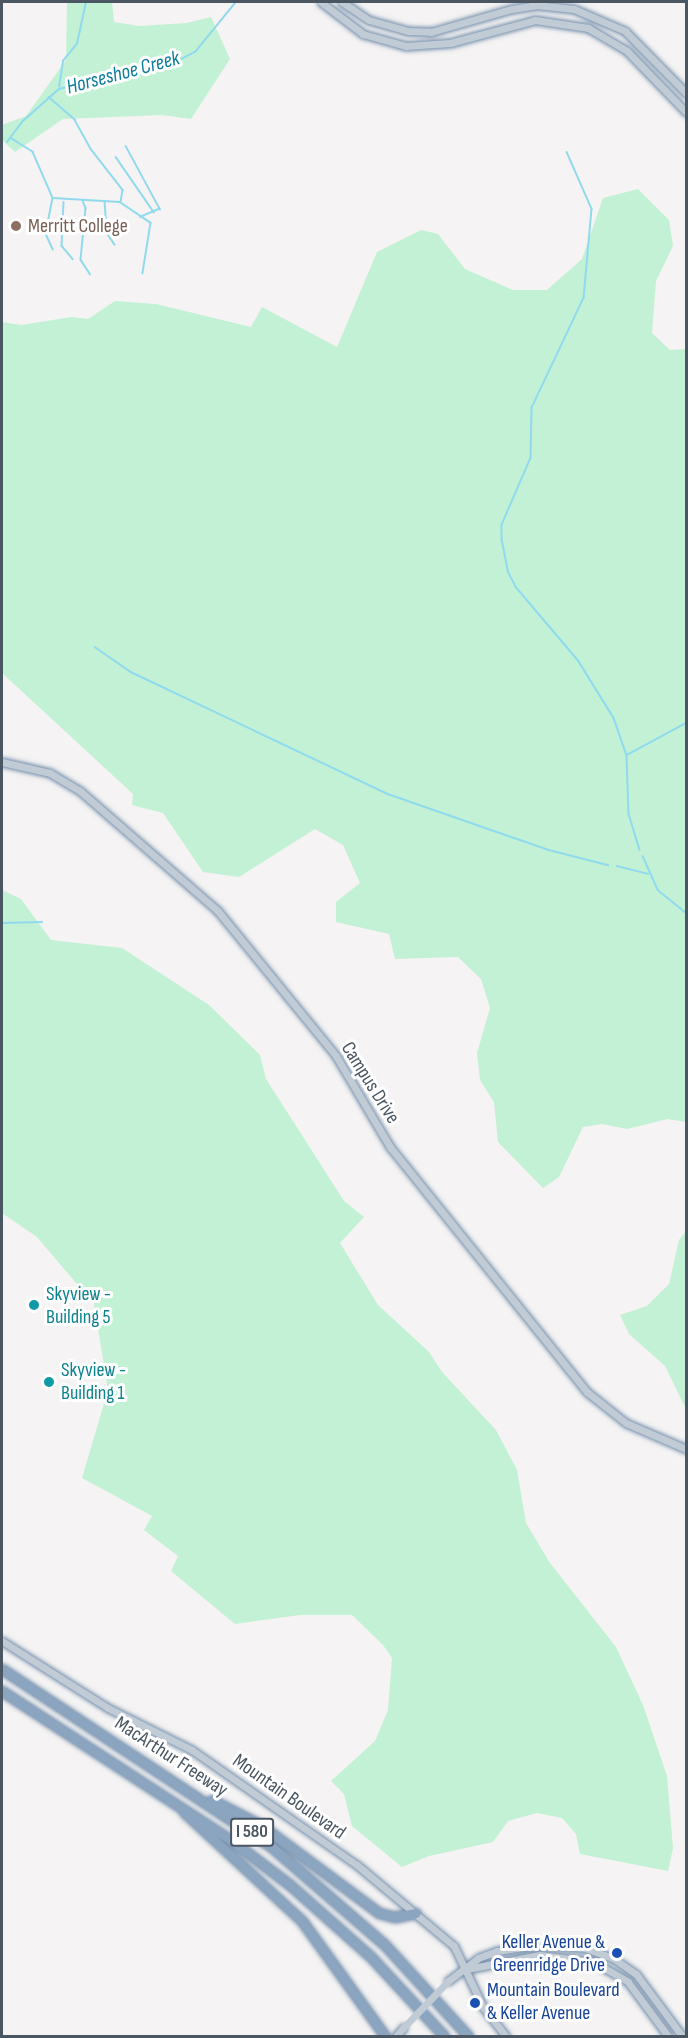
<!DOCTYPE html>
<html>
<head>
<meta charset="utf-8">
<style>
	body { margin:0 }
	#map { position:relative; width:688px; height:2038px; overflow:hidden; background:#f5f3f3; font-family:"Sofia Sans Condensed",sans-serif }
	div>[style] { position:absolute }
	.green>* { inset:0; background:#c3f1d5 }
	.stream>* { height:1.5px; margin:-0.75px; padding:0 0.75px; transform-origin:0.75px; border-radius:0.75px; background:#90daee }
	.roads { filter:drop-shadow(0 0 2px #7690ad) drop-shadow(0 0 2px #7690ad) }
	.secondary>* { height:7px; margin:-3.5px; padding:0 3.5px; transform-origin:3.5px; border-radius:3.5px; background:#c1cbd6 }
	.highway>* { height:9px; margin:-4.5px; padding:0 4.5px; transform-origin:4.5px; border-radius:4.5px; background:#8ba5c1 }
	.secondary-bridge>* { height:7px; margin:-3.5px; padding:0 3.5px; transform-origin:3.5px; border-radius:3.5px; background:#c1cbd6 }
	.dots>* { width:16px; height:16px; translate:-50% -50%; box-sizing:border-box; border:3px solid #fff; border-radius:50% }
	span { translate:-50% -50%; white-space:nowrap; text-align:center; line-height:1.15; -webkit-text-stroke:6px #fff; paint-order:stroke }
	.shield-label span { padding:2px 4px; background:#fff; border:2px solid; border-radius:4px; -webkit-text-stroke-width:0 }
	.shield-label { font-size:18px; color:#4a5661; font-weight:700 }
	.education-label { font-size:20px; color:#785e54 }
	.left { translate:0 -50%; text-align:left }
	.street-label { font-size:20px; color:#4a5661 }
	.culture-label { font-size:20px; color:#0d838f }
	.transit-label { font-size:20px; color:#164399 }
	.right { translate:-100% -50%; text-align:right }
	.water-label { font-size:21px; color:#0c7c9b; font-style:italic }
	.frame { position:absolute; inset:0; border:3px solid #4a5661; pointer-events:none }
</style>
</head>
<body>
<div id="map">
	<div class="green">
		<i style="clip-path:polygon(67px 2px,112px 2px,114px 22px,139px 26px,187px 23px,211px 17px,230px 59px,191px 119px,162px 115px,63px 119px,15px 152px,2px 140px,2px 125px,26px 116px,66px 60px)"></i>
		<i style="clip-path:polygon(638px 189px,669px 220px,673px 246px,656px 281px,652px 333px,670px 350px,686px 349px,686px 1122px,668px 1119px,627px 1129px,602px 1124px,583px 1127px,559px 1177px,543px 1188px,498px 1142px,494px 1102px,480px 1080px,477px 1053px,490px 1008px,481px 979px,458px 957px,395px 959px,389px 934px,336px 922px,336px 902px,360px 883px,343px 845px,315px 829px,239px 877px,203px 872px,163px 813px,132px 805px,133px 794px,2px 673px,2px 322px,21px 325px,72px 317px,88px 319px,115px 301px,156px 304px,251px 327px,262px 307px,337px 347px,377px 252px,421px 230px,438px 234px,465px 269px,513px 290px,547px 290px,582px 259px,603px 198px)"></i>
		<i style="clip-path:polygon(2px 890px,21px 899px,51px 940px,122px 948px,209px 1005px,260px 1055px,266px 1079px,344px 1201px,364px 1217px,340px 1243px,378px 1305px,429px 1352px,443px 1373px,496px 1430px,517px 1470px,526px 1523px,550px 1563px,616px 1647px,643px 1705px,667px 1776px,673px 1848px,668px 1871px,580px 1854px,576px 1834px,562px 1818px,537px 1813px,508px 1821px,493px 1842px,429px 1856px,402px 1867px,352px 1826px,344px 1794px,331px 1781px,375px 1741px,388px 1710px,392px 1658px,383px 1645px,352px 1615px,300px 1615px,235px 1624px,171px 1571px,178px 1556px,144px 1530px,152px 1516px,82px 1478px,108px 1390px,94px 1304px,37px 1237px,2px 1213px)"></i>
		<i style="clip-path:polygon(686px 1231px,686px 1409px,665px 1366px,629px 1334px,620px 1315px,647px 1306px,669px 1284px,679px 1240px)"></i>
	</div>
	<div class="stream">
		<i style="left:59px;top:87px;width:26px;rotate:-81deg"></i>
		<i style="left:63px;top:61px;width:22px;rotate:-51deg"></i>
		<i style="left:77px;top:44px;width:43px;rotate:-77.9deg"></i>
		<i style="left:49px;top:97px;width:35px;rotate:41deg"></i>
		<i style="left:75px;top:120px;width:33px;rotate:61deg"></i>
		<i style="left:91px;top:149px;width:52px;rotate:52deg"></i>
		<i style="left:123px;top:190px;width:12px;rotate:99deg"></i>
		<i style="left:11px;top:138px;width:26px;rotate:32deg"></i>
		<i style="left:33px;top:152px;width:50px;rotate:66.5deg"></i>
		<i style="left:53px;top:198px;width:67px;rotate:3.4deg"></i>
		<i style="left:120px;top:202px;width:37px;rotate:34deg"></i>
		<i style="left:151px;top:223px;width:51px;rotate:99.1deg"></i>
		<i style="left:7px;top:142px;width:26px;rotate:-53deg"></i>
		<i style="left:23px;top:121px;width:48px;rotate:-41.6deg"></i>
		<i style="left:59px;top:89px;width:49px;rotate:-14.3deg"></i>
		<i style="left:106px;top:77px;width:11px;rotate:-38deg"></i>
		<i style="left:115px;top:70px;width:43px;rotate:-10.8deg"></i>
		<i style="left:157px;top:62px;width:15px;rotate:8deg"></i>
		<i style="left:172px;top:64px;width:27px;rotate:-28deg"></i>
		<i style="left:196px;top:51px;width:63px;rotate:-50.8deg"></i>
		<i style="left:126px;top:146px;width:72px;rotate:61.6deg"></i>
		<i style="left:160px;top:209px;width:21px;rotate:157deg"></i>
		<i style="left:567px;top:152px;width:62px;rotate:66.3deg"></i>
		<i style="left:592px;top:209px;width:89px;rotate:95.1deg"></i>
		<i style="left:584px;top:298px;width:122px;rotate:115.3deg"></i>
		<i style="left:532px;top:408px;width:50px;rotate:91.1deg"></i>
		<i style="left:531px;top:458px;width:73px;rotate:113.4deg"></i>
		<i style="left:502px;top:525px;width:14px;rotate:90deg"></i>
		<i style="left:502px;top:539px;width:33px;rotate:79deg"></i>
		<i style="left:508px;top:571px;width:18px;rotate:63deg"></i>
		<i style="left:516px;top:587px;width:96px;rotate:49.7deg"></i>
		<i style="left:578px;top:660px;width:68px;rotate:58.2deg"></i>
		<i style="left:614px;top:718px;width:39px;rotate:71deg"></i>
		<i style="left:627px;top:755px;width:59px;rotate:88.1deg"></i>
		<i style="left:629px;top:814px;width:37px;rotate:73deg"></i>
		<i style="left:116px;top:157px;width:67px;rotate:55.4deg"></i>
		<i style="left:53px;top:198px;width:37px;rotate:101deg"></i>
		<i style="left:46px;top:234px;width:17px;rotate:65deg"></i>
		<i style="left:83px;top:201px;width:8px;rotate:67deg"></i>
		<i style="left:86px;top:208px;width:52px;rotate:95.5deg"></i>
		<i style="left:81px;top:260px;width:17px;rotate:57deg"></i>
		<i style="left:105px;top:201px;width:32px;rotate:86deg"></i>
		<i style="left:107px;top:233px;width:14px;rotate:56deg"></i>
		<i style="left:64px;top:202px;width:44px;rotate:92.6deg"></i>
		<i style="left:62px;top:246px;width:17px;rotate:50deg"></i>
		<i style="left:95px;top:647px;width:44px;rotate:34.8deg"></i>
		<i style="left:131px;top:672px;width:284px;rotate:25.4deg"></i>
		<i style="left:388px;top:794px;width:170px;rotate:19.2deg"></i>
		<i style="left:549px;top:850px;width:61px;rotate:14.3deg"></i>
		<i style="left:627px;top:755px;width:67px;rotate:-28.5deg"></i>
		<i style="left:643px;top:856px;width:37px;rotate:66deg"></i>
		<i style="left:658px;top:890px;width:36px;rotate:39deg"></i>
		<i style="left:617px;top:866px;width:32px;rotate:14deg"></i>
		<i style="left:2px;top:923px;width:40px;rotate:-1.4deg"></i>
	</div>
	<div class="roads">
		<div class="secondary">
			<i style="left:321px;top:2px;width:53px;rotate:37.3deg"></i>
			<i style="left:363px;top:34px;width:45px;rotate:15.6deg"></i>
			<i style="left:406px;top:46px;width:44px;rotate:-3.9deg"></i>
			<i style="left:450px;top:43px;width:88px;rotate:-15.1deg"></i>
			<i style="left:535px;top:20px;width:54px;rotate:8.6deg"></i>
			<i style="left:588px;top:28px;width:45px;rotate:30.5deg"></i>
			<i style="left:627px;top:51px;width:85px;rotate:46deg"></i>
			<i style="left:342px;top:2px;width:32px;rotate:34deg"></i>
			<i style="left:369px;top:20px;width:41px;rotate:15.8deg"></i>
			<i style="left:408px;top:31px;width:23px;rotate:2deg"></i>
			<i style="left:431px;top:32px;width:84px;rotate:-15.9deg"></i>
			<i style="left:512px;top:9px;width:24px;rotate:-9deg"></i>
			<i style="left:536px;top:5px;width:38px;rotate:6deg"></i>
			<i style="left:574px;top:9px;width:56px;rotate:23.3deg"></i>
			<i style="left:625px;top:31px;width:87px;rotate:45.5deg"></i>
			<i style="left:2px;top:762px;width:49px;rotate:12.9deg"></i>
			<i style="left:50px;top:773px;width:35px;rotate:31deg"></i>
			<i style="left:80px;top:791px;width:181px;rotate:41deg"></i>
			<i style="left:217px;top:910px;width:188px;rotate:50.8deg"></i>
			<i style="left:336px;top:1056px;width:106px;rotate:59.3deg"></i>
			<i style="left:390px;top:1147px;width:314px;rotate:51.2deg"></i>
			<i style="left:587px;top:1392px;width:50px;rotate:38.5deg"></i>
			<i style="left:626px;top:1423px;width:65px;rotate:23.4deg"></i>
			<i style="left:2px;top:1641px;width:125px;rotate:32.3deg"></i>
			<i style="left:108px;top:1708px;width:94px;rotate:26.6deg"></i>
			<i style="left:192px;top:1750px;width:201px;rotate:34.9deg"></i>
			<i style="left:357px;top:1865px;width:126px;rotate:39.9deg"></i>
			<i style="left:454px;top:1946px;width:68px;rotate:64.6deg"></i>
			<i style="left:483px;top:2007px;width:37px;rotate:52deg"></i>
			<i style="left:467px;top:1969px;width:74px;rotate:-10.9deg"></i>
			<i style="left:540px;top:1955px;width:54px;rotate:7.4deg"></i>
			<i style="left:594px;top:1962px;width:39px;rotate:30deg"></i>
			<i style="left:628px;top:1982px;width:67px;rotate:53.5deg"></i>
			<i style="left:448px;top:1981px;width:38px;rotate:-37deg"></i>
			<i style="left:478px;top:1958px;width:20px;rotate:-20deg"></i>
			<i style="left:497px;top:1951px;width:46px;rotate:-8.8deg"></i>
			<i style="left:542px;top:1944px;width:43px;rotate:5.3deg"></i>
			<i style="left:585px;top:1948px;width:30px;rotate:20deg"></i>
			<i style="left:613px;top:1958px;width:28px;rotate:35deg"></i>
			<i style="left:636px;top:1974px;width:77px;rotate:53.4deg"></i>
			<i style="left:396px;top:2036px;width:11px;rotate:-49deg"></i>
		</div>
		<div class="highway">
			<i style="left:2px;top:1669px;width:325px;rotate:33.4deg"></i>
			<i style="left:273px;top:1848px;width:147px;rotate:40.9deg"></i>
			<i style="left:384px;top:1944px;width:125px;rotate:47.6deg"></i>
			<i style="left:2px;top:1691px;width:278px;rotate:33.1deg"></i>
			<i style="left:235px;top:1843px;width:69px;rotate:37.4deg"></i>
			<i style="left:290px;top:1885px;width:107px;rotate:41.6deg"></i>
			<i style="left:370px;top:1956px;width:109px;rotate:47.2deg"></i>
			<i style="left:212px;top:1800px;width:56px;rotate:27.5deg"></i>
			<i style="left:262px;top:1826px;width:146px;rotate:36.6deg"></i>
			<i style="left:379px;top:1913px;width:16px;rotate:14deg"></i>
			<i style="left:395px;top:1917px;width:21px;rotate:-11deg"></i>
			<i style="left:184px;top:1812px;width:161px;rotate:42.7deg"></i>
			<i style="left:302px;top:1921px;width:142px;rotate:54.2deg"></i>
		</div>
	</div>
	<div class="secondary-bridge">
		<i style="left:403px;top:2028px;width:65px;rotate:-46.2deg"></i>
	</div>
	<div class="dots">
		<i style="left:16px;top:226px;background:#8d6e63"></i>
		<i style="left:34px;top:1305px;background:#0f9aa8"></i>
		<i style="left:49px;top:1382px;background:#0f9aa8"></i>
		<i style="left:617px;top:1953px;background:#1a4fb4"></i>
		<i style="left:475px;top:2003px;background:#1a4fb4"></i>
	</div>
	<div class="shield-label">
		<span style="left:252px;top:1832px">I 580</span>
	</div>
	<div class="education-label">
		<span class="left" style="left:28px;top:226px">Merritt College</span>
	</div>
	<div class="street-label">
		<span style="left:370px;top:1083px;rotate:58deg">Campus Drive</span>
		<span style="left:171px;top:1757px;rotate:33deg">MacArthur Freeway</span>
		<span style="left:289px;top:1797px;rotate:35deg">Mountain Boulevard</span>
	</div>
	<div class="culture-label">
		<span class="left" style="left:46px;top:1306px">Skyview -<br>Building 5</span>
		<span class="left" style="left:61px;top:1382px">Skyview -<br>Building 1</span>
	</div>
	<div class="transit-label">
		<span class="right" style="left:605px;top:1954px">Keller Avenue &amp;<br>Greenridge Drive</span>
		<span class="left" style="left:487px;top:2002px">Mountain Boulevard<br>&amp; Keller Avenue</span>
	</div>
	<div class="water-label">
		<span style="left:123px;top:73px;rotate:-15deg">Horseshoe Creek</span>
	</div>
	<div class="frame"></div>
</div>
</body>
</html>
